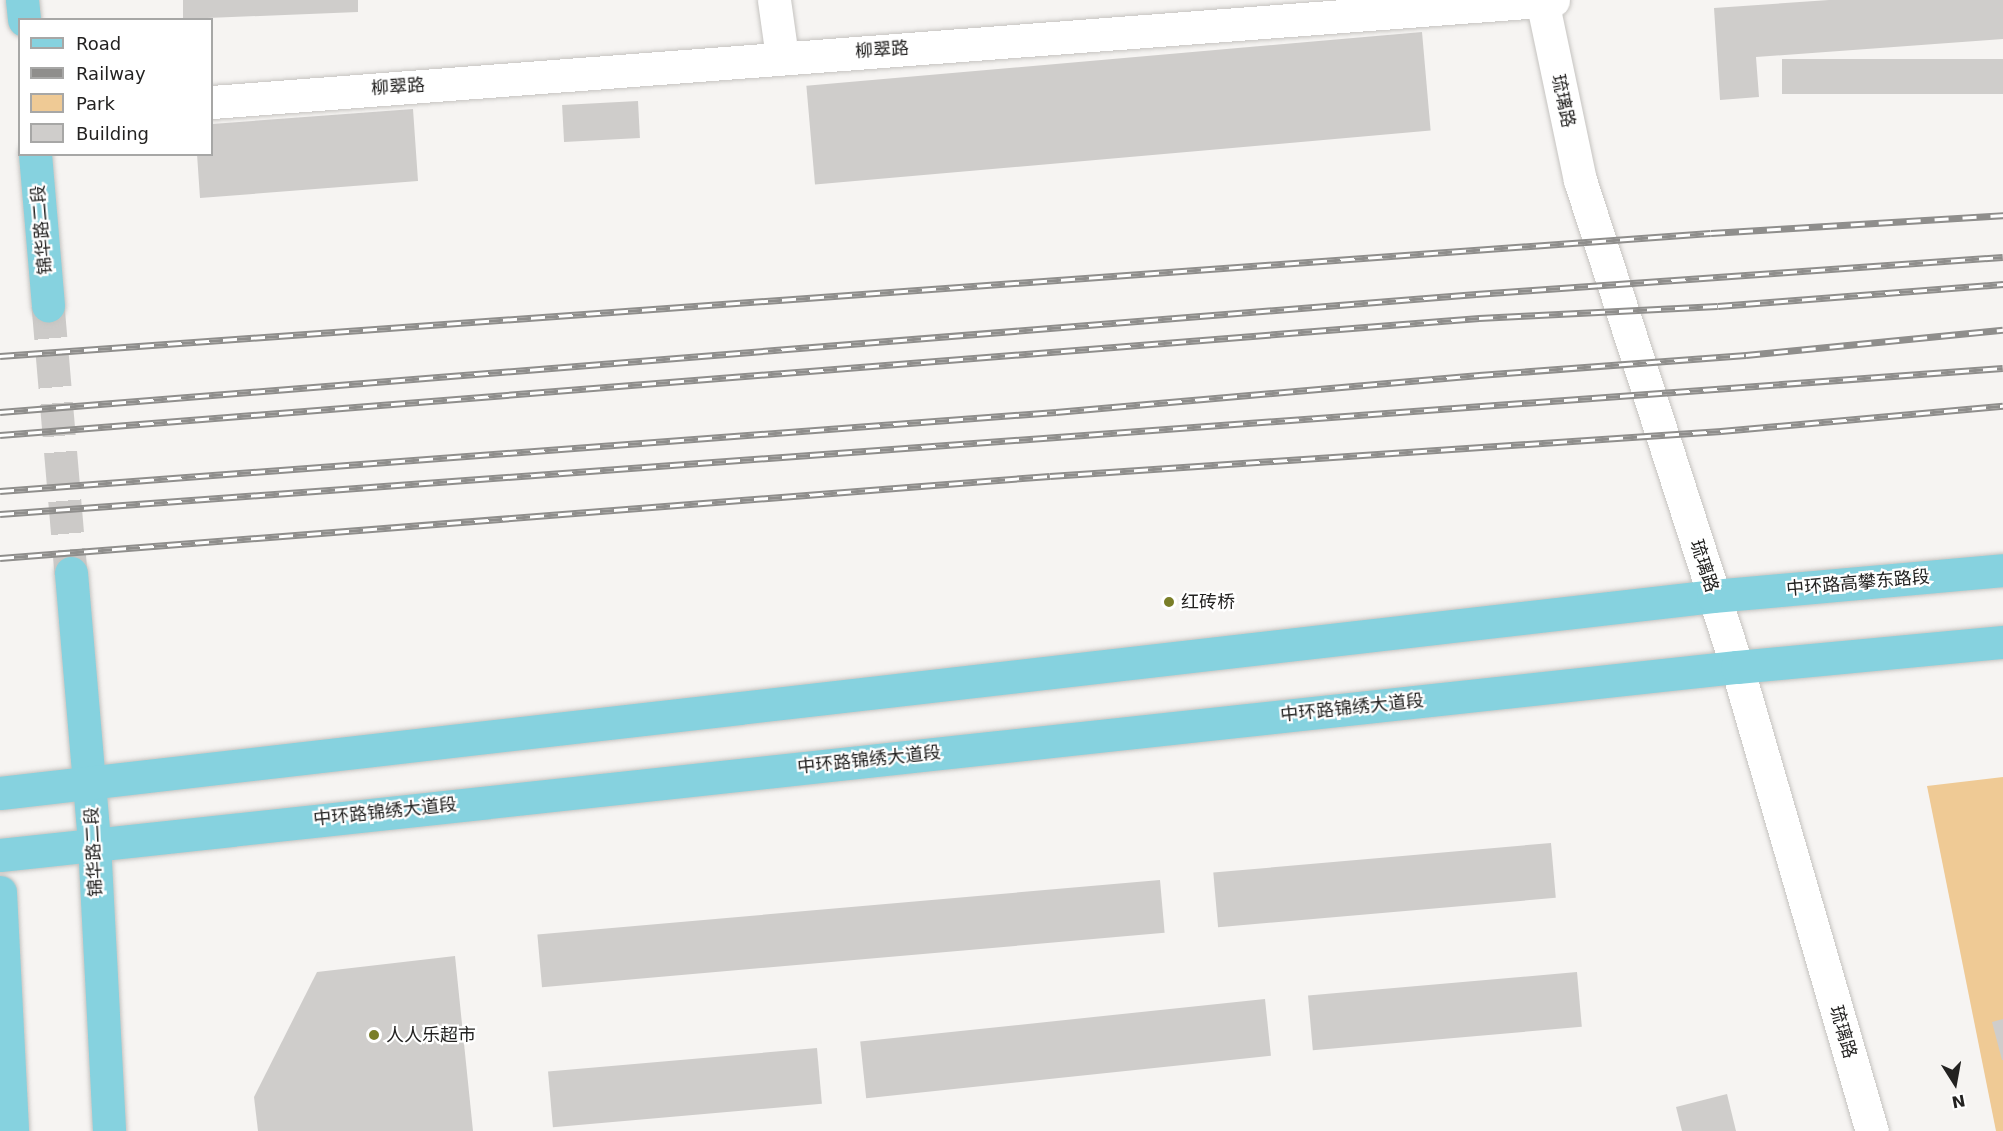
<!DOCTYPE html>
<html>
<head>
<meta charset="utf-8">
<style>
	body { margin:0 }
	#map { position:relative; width:2003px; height:1131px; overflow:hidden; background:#f6f4f2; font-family:"DejaVu Sans","Noto Sans SC",sans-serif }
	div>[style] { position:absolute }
	.green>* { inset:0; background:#efca95 }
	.building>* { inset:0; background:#cfcdcb; transform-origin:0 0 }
	.major-tunnel>* { height:33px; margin-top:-16.5px; transform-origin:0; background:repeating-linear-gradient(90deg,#cccac8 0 33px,transparent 0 49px) }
	.roads { filter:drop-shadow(0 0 2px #c5c3c0) drop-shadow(0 0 2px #c5c3c0) }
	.minor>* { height:33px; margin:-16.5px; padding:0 16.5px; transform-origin:16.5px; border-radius:16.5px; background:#fff }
	.major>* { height:33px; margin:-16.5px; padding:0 16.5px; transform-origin:16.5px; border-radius:16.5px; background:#86d2df }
	.rail>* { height:7px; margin-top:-3.5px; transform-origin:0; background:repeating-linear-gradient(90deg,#fff 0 14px,#8f8e8c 0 28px); box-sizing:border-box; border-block:2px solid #8f8e8c }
	.dots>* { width:16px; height:16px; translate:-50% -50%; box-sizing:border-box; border:3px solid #fff; border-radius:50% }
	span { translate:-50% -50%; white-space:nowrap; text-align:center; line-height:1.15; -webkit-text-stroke:4.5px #fff; paint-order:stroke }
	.street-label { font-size:18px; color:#232221 }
	.poi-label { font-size:18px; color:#232221 }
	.left { translate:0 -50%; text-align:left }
	.legend { position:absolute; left:18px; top:18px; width:195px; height:138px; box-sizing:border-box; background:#fff; border:2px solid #a7a7a6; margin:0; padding:8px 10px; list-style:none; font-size:18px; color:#232221 }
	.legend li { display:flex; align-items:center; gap:12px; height:30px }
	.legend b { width:30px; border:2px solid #a7a7a6 }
	.north { position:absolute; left:1925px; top:1053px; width:60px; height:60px; -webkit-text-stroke:4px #fff; paint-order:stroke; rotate:169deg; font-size:16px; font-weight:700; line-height:24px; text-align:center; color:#232221 }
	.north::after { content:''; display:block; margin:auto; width:21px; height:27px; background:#232221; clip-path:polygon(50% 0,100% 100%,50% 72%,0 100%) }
</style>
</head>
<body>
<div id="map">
	<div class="green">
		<i style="clip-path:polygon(2003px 777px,2003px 1131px,1996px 1131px,1927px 786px)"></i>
	</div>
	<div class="building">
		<i style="clip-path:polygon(183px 0,358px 0,358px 12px,183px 19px)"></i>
		<i style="clip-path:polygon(1829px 0,2003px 0,2003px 39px,1756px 57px,1759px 97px,1720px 100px,1714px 8px)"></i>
		<i style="left:1422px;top:32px;width:99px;height:618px;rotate:85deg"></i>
		<i style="left:2003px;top:59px;width:35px;height:221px;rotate:90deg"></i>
		<i style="left:638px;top:101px;width:37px;height:76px;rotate:87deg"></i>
		<i style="clip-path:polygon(413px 109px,418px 181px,200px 198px,197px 154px,212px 154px,212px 124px)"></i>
		<i style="left:1551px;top:843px;width:55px;height:339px;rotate:85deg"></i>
		<i style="left:1160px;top:880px;width:53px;height:625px;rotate:85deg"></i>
		<i style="clip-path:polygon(455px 956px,473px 1131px,258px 1131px,254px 1097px,317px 972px)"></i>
		<i style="left:1577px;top:972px;width:55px;height:270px;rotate:85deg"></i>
		<i style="left:1265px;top:999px;width:57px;height:407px;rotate:84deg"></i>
		<i style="clip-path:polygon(2003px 1019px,2003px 1060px,2002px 1060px,1992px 1022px)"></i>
		<i style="left:817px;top:1048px;width:56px;height:270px;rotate:85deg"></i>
		<i style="clip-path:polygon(1727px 1094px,1736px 1131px,1682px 1131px,1676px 1107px)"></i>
	</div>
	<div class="major-tunnel">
		<i style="left:48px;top:305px;width:269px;rotate:85.1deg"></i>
	</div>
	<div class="roads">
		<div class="minor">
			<i style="left:774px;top:0;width:58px;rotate:82deg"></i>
			<i style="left:1542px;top:0;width:184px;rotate:78.1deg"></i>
			<i style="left:1580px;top:180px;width:512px;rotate:72.13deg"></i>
			<i style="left:1737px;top:667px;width:483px;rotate:73.8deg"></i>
			<i style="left:212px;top:102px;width:1345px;rotate:-4.35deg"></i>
		</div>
		<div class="major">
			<i style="left:22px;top:0;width:20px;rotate:84deg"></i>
			<i style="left:35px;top:154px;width:152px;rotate:85.1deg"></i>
			<i style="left:71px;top:573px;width:271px;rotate:85.1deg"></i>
			<i style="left:94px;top:843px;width:288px;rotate:87deg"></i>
			<i style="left:0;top:793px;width:1724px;rotate:-6.56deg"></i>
			<i style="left:1713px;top:596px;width:291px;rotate:-5.1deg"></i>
			<i style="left:0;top:855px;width:1747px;rotate:-6.18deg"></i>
			<i style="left:1737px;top:667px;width:267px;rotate:-5.4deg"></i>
			<i style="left:0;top:892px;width:239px;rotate:87.1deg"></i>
		</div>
	</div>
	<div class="rail">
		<i style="left:0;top:356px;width:1715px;rotate:-4.11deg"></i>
		<i style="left:1711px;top:233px;width:293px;rotate:-3.5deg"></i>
		<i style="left:0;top:412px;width:1481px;rotate:-4.57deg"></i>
		<i style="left:1476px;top:294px;width:528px;rotate:-4.02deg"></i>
		<i style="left:0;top:435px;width:1484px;rotate:-4.52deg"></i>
		<i style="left:1479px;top:318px;width:239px;rotate:-2.9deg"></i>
		<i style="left:1718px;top:306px;width:286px;rotate:-4.4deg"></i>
		<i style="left:0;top:491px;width:1059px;rotate:-4.28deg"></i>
		<i style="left:1056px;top:412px;width:425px;rotate:-5deg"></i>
		<i style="left:1479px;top:375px;width:268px;rotate:-4.3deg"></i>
		<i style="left:1746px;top:355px;width:258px;rotate:-5.6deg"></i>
		<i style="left:0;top:514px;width:2008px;rotate:-4.17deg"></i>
		<i style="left:0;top:558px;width:1053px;rotate:-4.47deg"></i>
		<i style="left:1050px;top:476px;width:673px;rotate:-3.84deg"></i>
		<i style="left:1721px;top:431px;width:283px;rotate:-5.1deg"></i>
	</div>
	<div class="dots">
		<i style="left:1169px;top:602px;background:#7a7e28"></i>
		<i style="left:374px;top:1035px;background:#7a7e28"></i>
	</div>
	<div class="street-label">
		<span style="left:882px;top:50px;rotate:-4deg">柳翠路</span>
		<span style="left:398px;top:87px;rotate:-4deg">柳翠路</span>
		<span style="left:1563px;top:101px;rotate:78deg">琉璃路</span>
		<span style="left:42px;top:230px;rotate:-95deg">锦华路二段</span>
		<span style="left:1704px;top:566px;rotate:72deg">琉璃路</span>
		<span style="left:1858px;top:583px;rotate:-5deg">中环路高攀东路段</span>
		<span style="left:1352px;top:708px;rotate:-6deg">中环路锦绣大道段</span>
		<span style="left:869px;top:760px;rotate:-6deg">中环路锦绣大道段</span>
		<span style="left:385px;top:812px;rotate:-6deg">中环路锦绣大道段</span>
		<span style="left:94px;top:852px;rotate:-93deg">锦华路二段</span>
		<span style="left:1843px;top:1032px;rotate:74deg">琉璃路</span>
	</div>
	<div class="poi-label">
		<span class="left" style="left:1181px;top:602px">红砖桥</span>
		<span class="left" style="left:386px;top:1035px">人人乐超市</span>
	</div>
	<ul class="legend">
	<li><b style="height:8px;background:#86d2df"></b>Road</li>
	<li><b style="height:8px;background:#8f8e8c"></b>Railway</li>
	<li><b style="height:16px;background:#efca95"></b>Park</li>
	<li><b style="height:16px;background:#cfcdcb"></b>Building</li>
	</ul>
	<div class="north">N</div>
</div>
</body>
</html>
